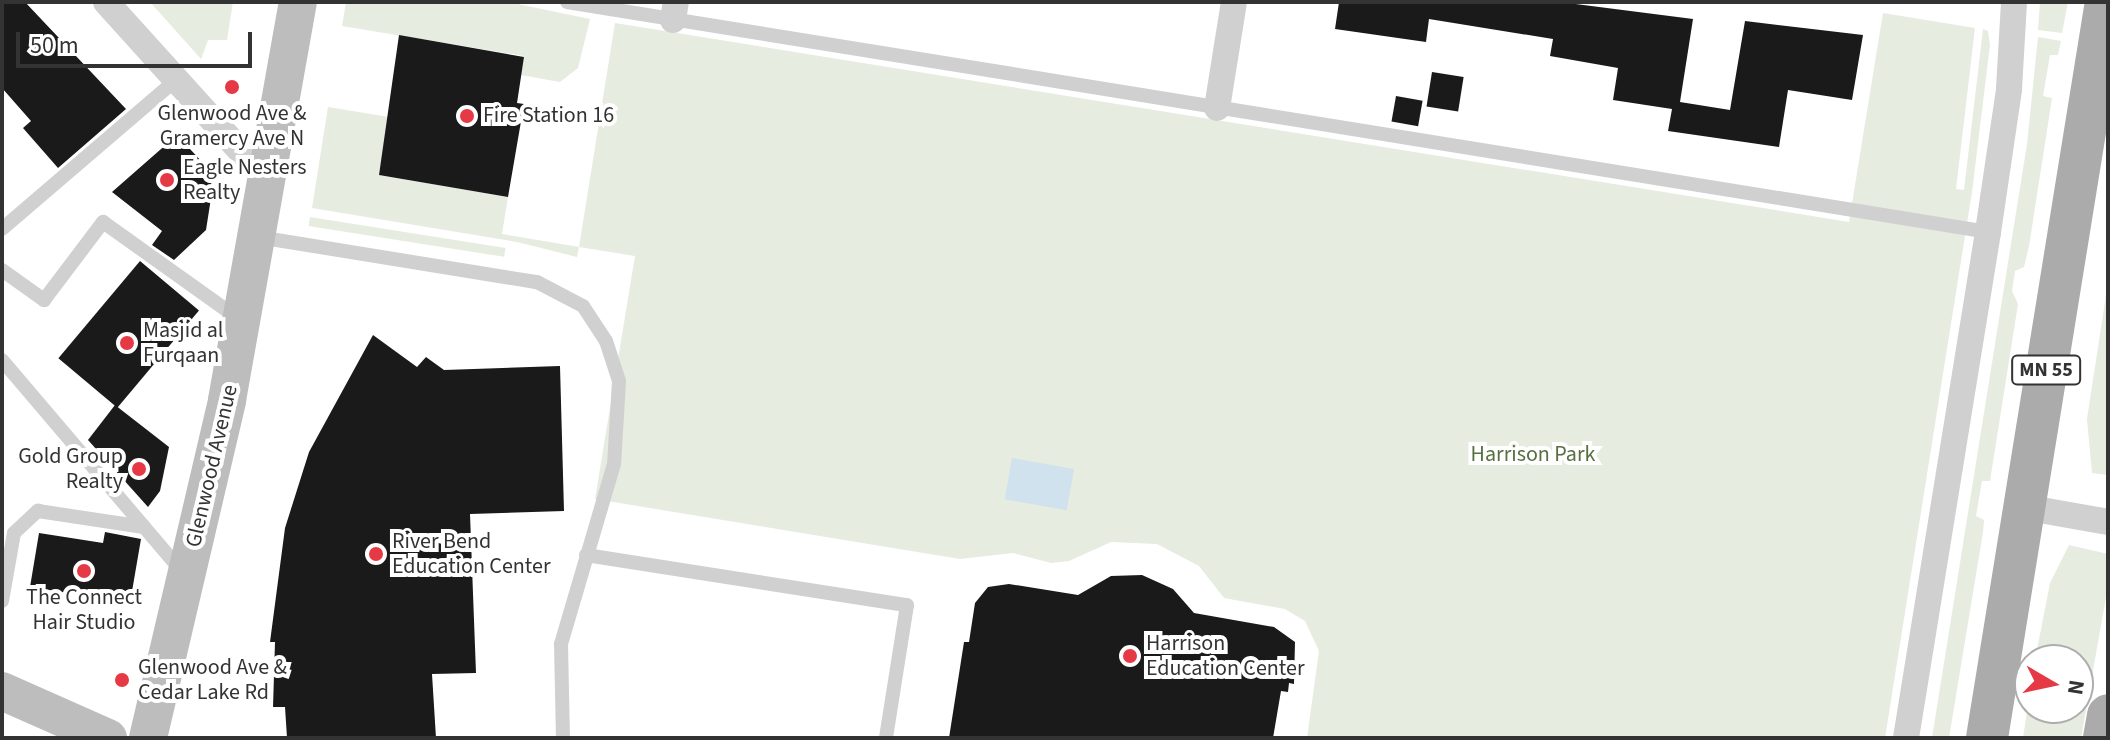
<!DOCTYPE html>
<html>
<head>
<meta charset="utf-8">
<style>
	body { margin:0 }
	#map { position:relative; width:2110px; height:740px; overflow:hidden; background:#fff; font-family:"Source Sans 3",sans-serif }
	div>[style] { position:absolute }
	.green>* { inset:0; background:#e6ecdf; transform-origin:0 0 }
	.water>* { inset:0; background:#cfe2ee; transform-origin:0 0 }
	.building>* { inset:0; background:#1a1a1a; transform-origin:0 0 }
	.lane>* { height:14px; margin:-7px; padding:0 7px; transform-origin:7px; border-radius:7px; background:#d0d0d0 }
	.street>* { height:26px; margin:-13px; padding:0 13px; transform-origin:13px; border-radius:13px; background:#d0d0d0 }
	.secondary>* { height:38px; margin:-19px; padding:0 19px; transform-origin:19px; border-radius:19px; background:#bdbdbd }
	.primary>* { height:42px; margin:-21px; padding:0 21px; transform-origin:21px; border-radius:21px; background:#ababab }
	.dots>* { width:22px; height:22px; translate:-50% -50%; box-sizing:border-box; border:4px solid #fff; border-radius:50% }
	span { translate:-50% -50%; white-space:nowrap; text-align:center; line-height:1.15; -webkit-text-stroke:8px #fff; paint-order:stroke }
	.shield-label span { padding:2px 6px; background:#fff; border:2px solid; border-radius:6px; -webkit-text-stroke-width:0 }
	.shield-label { font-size:20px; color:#333; font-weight:700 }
	.poi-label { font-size:22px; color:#333 }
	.left { translate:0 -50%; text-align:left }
	.right { translate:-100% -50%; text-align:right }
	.park-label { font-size:22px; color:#56703f }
	.street-label { font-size:22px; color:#333 }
	.frame { position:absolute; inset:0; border:4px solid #333; pointer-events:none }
	.north { position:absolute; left:2014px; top:644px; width:80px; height:80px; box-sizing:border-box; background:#fff; border:2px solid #adadad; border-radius:50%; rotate:99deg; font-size:22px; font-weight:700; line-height:32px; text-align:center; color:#333 }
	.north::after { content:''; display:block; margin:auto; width:28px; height:36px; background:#e63946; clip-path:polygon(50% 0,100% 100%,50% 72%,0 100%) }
	.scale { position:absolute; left:16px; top:32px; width:236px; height:36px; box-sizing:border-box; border:4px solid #333; border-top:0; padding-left:10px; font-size:24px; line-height:28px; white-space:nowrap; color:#333; -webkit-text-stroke:6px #fff; paint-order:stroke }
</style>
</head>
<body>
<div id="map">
	<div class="green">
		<i style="clip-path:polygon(150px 2px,233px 2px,227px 40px,208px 40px,201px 59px)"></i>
		<i style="clip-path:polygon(346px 2px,508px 2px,590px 19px,578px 68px,560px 82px,521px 75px,524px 56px,342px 26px)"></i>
		<i style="clip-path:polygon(2040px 2px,2068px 2px,2062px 33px,2038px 30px)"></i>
		<i style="clip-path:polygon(1883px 13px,1975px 28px,1956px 189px,1964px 190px,1983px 29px,1988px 31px,1990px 45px,1972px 192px,1885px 738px,1307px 738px,1319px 651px,1305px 621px,1285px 609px,1224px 598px,1199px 566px,1157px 544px,1111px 542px,1069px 561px,1051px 563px,1013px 553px,960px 559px,595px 499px,635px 256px,579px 247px,577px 257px,517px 242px,312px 208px,328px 107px,389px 117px,379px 175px,508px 197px,502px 234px,579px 247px,615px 23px,1849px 222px)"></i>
		<i style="clip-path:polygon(2038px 37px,2061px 41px,2058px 55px,2050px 55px,2043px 96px,2052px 98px,2048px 124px,2029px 246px,2024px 267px,2015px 271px,2012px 291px,2018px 304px,1990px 481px,1982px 481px,1976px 516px,1984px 520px,1983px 532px,1949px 738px,1932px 738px,2027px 144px)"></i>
		<i style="left:310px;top:217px;width:198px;height:9px;rotate:9deg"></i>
		<i style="clip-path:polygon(2108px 282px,2108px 475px,2092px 473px,2087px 419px)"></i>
		<i style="clip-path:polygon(2069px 545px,2108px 554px,2108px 586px,2081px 738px,2023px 738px,2030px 692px,2030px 708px,2078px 708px,2078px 660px,2035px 660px,2050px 583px)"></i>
	</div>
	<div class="water">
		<i style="left:1012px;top:458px;width:63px;height:42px;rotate:10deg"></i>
	</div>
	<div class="building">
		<i style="clip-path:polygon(2px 2px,25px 2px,126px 109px,58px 168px,23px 128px,31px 121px,2px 88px)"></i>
		<i style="clip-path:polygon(1339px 2px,1560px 2px,1693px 19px,1680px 102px,1730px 110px,1745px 21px,1863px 35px,1852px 100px,1788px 90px,1779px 147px,1668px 131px,1672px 109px,1613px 100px,1618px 68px,1550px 56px,1553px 39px,1429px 19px,1426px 42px,1335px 29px)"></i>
		<i style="clip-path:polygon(399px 35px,524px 57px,517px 103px,524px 104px,508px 197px,379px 175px)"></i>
		<i style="left:1432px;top:72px;width:32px;height:35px;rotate:9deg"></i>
		<i style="left:1396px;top:96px;width:27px;height:26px;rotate:10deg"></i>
		<i style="clip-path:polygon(177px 135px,203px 163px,197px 168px,219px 192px,211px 198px,206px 230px,174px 260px,152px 245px,162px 231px,112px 192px)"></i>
		<i style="left:140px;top:261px;width:77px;height:127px;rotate:40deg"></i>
		<i style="clip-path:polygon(373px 335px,417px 367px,426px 357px,444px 370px,560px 366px,564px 511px,470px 514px,476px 673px,432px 674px,436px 738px,287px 738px,285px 707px,273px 707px,275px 642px,270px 642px,285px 528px,309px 452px)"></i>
		<i style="clip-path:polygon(115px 405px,169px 447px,160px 491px,148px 507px,88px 440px)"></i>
		<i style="clip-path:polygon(105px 532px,141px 539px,130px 603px,30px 587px,39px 533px,103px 543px)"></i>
		<i style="clip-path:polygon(1142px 575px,1173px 589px,1194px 613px,1274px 627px,1295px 642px,1294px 684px,1289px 683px,1288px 692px,1281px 691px,1273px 738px,949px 738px,964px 642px,969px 642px,975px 603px,988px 587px,1009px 584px,1078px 595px,1111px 576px)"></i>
	</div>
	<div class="lane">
		<i style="left:567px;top:2px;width:1439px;rotate:9.19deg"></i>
		<i style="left:2px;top:229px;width:229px;rotate:-40.6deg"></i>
		<i style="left:258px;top:237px;width:283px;rotate:9.2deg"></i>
		<i style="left:537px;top:282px;width:52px;rotate:27.6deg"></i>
		<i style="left:583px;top:306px;width:42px;rotate:56.7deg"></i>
		<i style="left:606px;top:341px;width:42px;rotate:72deg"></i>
		<i style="left:619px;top:381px;width:83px;rotate:93.4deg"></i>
		<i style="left:614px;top:464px;width:188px;rotate:106.4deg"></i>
		<i style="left:561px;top:644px;width:94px;rotate:88.8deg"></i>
		<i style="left:2px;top:270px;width:52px;rotate:35.5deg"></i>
		<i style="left:44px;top:300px;width:98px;rotate:-52.9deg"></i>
		<i style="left:103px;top:222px;width:167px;rotate:35.5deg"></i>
		<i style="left:2px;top:360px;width:280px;rotate:49.6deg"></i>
		<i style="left:586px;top:555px;width:325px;rotate:8.9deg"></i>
		<i style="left:907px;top:605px;width:135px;rotate:99deg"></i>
		<i style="left:2px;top:601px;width:69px;rotate:-80deg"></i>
		<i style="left:14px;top:533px;width:33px;rotate:-43deg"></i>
		<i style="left:38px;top:511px;width:107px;rotate:8.6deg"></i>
	</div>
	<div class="street">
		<i style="left:106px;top:2px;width:240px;rotate:47.9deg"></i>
		<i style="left:673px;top:20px;width:18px;rotate:-81deg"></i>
		<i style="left:1217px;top:108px;width:107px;rotate:-80.9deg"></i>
		<i style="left:2024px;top:507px;width:85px;rotate:10.1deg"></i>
		<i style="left:1906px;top:738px;width:513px;rotate:-80.79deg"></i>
		<i style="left:1988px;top:232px;width:145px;rotate:-81.6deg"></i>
		<i style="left:2009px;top:89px;width:87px;rotate:-86.7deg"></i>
	</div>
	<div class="secondary">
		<i style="left:2px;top:691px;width:116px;rotate:23.9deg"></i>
		<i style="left:148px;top:738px;width:347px;rotate:-76.8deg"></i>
		<i style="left:227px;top:400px;width:404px;rotate:-79.9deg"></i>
	</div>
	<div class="primary">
		<i style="left:1987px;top:738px;width:746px;rotate:-80.82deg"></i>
		<i style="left:2104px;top:738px;width:23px;rotate:-80deg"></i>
	</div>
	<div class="dots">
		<i style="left:232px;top:87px;background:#e63946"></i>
		<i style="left:467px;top:116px;background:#e63946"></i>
		<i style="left:167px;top:180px;background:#e63946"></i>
		<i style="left:127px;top:343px;background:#e63946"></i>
		<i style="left:139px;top:469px;background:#e63946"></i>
		<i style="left:376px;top:554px;background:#e63946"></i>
		<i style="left:84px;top:571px;background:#e63946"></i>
		<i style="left:1130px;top:656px;background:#e63946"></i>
		<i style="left:122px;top:680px;background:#e63946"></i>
	</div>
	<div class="shield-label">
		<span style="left:2046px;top:370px">MN 55</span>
	</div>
	<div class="poi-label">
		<span style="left:232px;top:126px">Glenwood Ave &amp;<br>Gramercy Ave N</span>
		<span class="left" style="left:483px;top:116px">Fire Station 16</span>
		<span class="left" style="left:183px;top:180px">Eagle Nesters<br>Realty</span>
		<span class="left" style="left:143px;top:343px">Masjid al<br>Furqaan</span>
		<span class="right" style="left:123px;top:469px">Gold Group<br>Realty</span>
		<span class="left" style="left:392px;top:554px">River Bend<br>Education Center</span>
		<span style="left:84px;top:610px">The Connect<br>Hair Studio</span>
		<span class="left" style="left:1146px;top:656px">Harrison<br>Education Center</span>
		<span class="left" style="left:138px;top:680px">Glenwood Ave &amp;<br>Cedar Lake Rd</span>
	</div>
	<div class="park-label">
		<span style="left:1533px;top:455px">Harrison Park</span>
	</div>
	<div class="street-label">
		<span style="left:212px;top:466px;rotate:-77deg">Glenwood Avenue</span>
	</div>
	<div class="frame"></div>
	<div class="north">N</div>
	<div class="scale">50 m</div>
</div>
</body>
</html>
